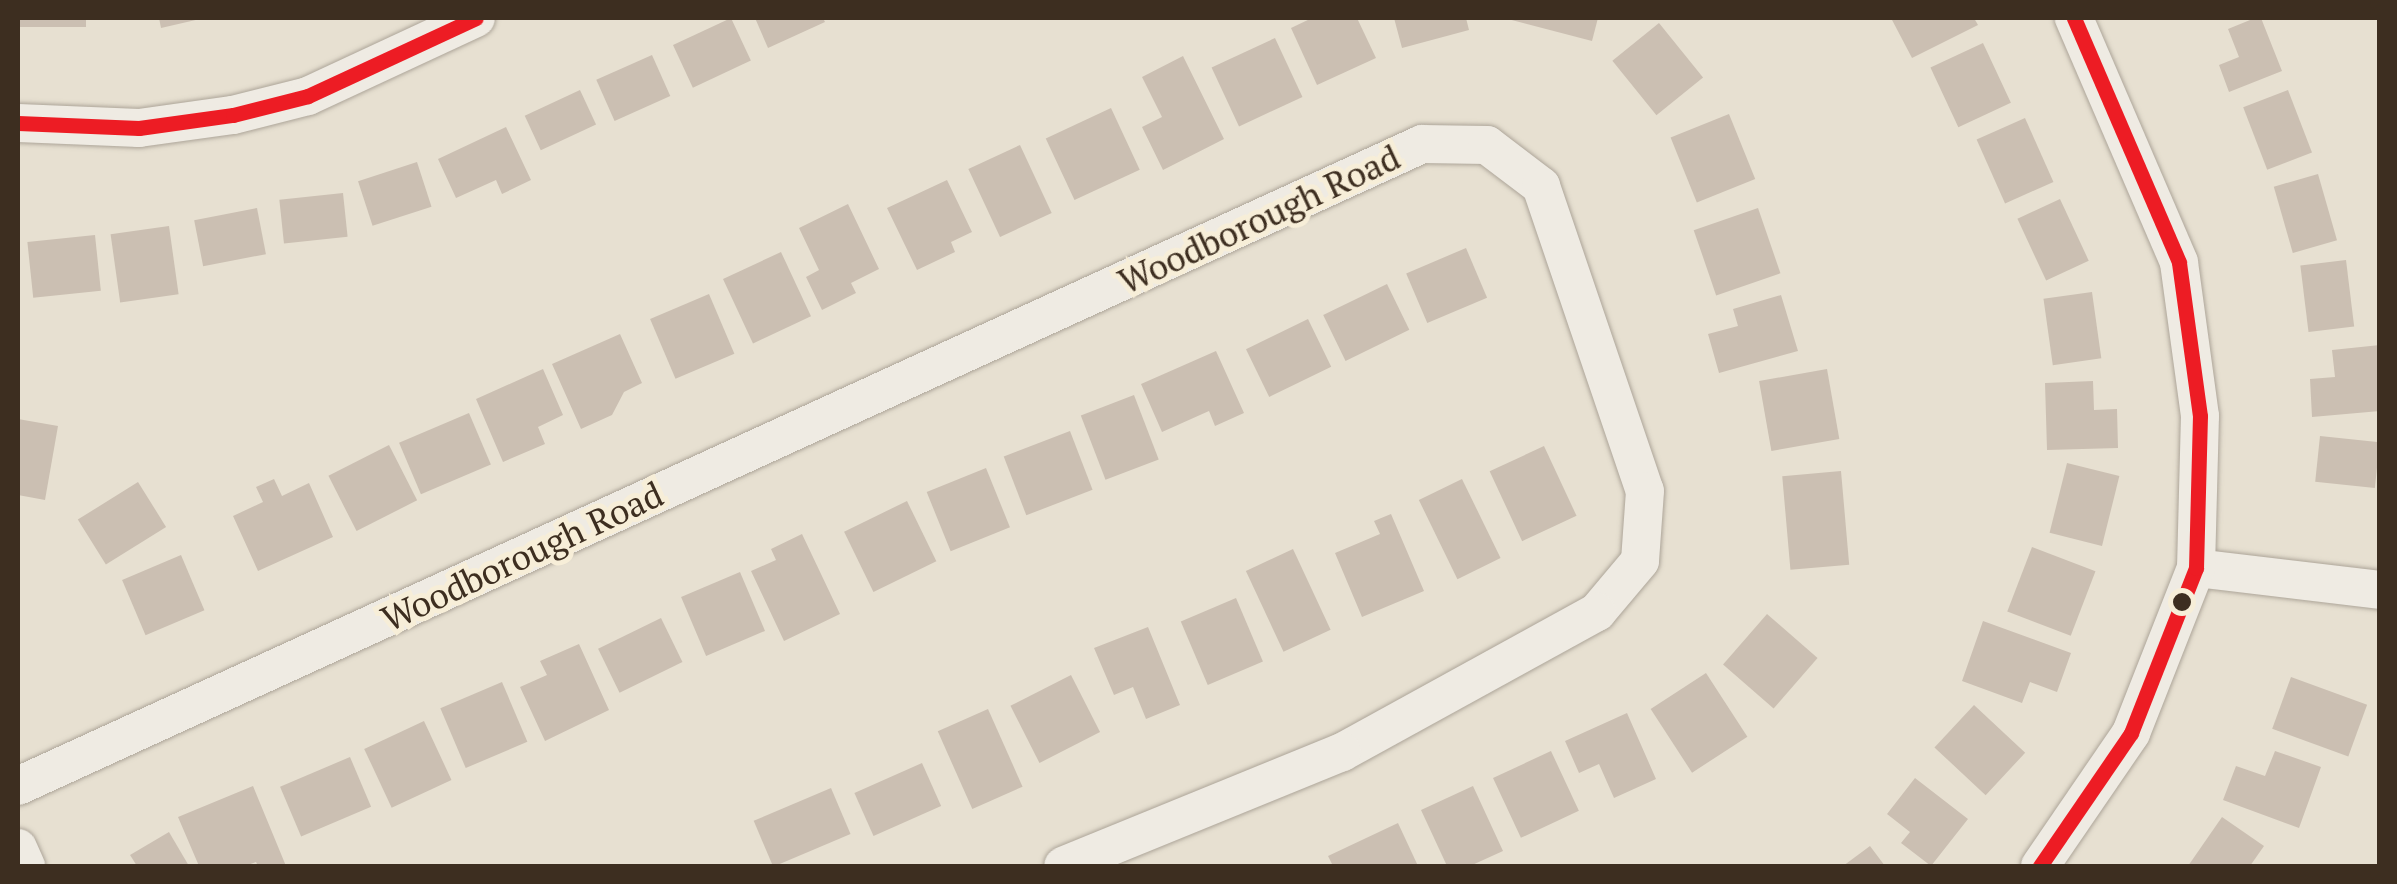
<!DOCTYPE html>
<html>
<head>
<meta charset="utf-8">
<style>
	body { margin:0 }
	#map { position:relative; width:2397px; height:884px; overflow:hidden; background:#e7e0d1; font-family:"PT Serif",serif }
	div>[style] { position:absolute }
	.building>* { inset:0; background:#cbbfb2; transform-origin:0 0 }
	.roads { filter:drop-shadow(0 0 2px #ada599) drop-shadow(0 0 2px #ada599) }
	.street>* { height:38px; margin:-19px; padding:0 19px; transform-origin:19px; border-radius:19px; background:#efebe3 }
	.bus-1>* { height:15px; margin:-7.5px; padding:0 7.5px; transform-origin:7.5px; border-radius:7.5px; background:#ed1c24 }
	.dots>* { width:28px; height:28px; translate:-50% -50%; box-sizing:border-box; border:5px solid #f7eed8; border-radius:50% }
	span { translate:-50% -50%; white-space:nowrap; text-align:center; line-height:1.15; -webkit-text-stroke:10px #f7eed8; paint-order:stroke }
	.street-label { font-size:35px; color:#3d2e20 }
	.frame { position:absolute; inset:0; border:20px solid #3d2e20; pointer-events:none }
</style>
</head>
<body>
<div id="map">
	<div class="building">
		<i style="left:18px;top:18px;width:68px;height:9px"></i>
		<i style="clip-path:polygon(159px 18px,200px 18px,200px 19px,161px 28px)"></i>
		<i style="left:731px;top:18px;width:47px;height:64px;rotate:65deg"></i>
		<i style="clip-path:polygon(755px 18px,823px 18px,825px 22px,768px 48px)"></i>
		<i style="clip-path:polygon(1312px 18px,1357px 18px,1376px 58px,1317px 85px,1291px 28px)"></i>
		<i style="clip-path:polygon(1394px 18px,1466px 18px,1469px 30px,1402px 48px)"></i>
		<i style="clip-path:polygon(1504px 18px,1598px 18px,1592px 41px)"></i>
		<i style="clip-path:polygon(1891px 18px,1974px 18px,1978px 25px,1912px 58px)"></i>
		<i style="clip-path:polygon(2255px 18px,2261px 18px,2282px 71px,2229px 92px,2219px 65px,2239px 57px,2228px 29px)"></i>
		<i style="left:1659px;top:23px;width:70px;height:60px;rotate:51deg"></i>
		<i style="left:1275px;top:38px;width:65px;height:70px;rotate:65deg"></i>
		<i style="left:1983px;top:43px;width:66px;height:58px;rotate:65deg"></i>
		<i style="left:652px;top:55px;width:45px;height:61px;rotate:66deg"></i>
		<i style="clip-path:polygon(1183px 56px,1224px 139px,1163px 170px,1142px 127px,1162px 117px,1142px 77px)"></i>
		<i style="left:580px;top:90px;width:38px;height:61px;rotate:65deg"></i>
		<i style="left:2288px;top:90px;width:67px;height:48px;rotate:69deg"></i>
		<i style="left:1111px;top:108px;width:68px;height:72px;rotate:65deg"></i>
		<i style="left:1729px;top:114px;width:70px;height:63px;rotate:68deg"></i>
		<i style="left:2025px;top:118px;width:70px;height:53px;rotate:66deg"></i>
		<i style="clip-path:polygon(506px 127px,531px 180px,502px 194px,496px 180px,456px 198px,438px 159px)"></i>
		<i style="left:1020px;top:145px;width:75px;height:57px;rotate:65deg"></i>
		<i style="left:417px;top:162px;width:47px;height:62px;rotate:72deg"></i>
		<i style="left:2318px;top:174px;width:69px;height:46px;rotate:74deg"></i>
		<i style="clip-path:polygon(947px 180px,972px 232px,951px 242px,955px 252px,917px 270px,887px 208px)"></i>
		<i style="left:343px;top:193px;width:44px;height:64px;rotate:84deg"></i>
		<i style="left:2060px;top:199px;width:68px;height:47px;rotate:65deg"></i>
		<i style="clip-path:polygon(848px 204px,879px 269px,851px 283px,856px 293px,822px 310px,806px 277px,819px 270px,799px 228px)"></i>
		<i style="left:257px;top:208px;width:47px;height:64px;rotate:79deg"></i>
		<i style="left:1758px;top:208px;width:69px;height:68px;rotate:71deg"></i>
		<i style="left:169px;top:226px;width:69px;height:59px;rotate:82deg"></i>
		<i style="left:95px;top:235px;width:56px;height:68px;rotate:84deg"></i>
		<i style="left:1466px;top:248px;width:54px;height:65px;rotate:67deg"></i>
		<i style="left:781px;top:252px;width:71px;height:64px;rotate:65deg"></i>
		<i style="left:2346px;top:260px;width:67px;height:46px;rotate:83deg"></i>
		<i style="left:1387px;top:284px;width:51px;height:71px;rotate:64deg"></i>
		<i style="left:2092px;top:292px;width:67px;height:49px;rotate:82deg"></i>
		<i style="left:709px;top:294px;width:65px;height:64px;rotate:67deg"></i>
		<i style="clip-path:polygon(1781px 295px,1798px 351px,1719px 373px,1708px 334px,1738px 326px,1733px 309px)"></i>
		<i style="left:1308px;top:319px;width:53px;height:69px;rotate:64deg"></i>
		<i style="clip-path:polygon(620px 334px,642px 383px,624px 392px,612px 415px,581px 429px,552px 364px)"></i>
		<i style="clip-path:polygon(2380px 345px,2380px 411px,2312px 417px,2310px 379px,2335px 377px,2332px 350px)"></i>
		<i style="clip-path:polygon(1216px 351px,1244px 413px,1215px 426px,1209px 411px,1162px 432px,1141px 384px)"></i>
		<i style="clip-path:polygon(543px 369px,563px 415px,538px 427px,545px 444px,503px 462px,476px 399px)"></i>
		<i style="left:1827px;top:369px;width:71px;height:69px;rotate:80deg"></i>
		<i style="clip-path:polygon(2093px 381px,2094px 410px,2117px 409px,2118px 448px,2047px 450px,2045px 383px)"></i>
		<i style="left:1134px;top:395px;width:69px;height:57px;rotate:69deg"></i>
		<i style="left:469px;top:413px;width:56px;height:76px;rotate:67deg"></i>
		<i style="clip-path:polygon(18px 419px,58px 426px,45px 500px,18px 495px)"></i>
		<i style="left:1070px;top:431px;width:63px;height:71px;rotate:69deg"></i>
		<i style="left:2320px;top:436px;width:60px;height:46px;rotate:6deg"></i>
		<i style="left:389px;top:445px;width:62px;height:68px;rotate:63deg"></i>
		<i style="left:1544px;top:446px;width:77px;height:60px;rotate:65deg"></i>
		<i style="left:2067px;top:463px;width:54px;height:72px;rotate:14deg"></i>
		<i style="left:986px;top:468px;width:64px;height:64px;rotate:68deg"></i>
		<i style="left:1841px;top:471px;width:94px;height:59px;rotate:85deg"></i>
		<i style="clip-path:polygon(274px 479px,282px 496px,309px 483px,333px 537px,258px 571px,233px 516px,263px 502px,256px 487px)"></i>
		<i style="left:1462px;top:479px;width:88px;height:48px;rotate:64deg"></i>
		<i style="left:138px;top:482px;width:53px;height:71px;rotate:58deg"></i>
		<i style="left:907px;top:501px;width:67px;height:70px;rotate:64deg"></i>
		<i style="clip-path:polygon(1391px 514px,1424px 591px,1362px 617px,1335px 553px,1380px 534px,1374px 521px)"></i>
		<i style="clip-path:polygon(802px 534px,840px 614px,784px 641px,751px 571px,776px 560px,771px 549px)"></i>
		<i style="left:2032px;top:547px;width:68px;height:69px;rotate:21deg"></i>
		<i style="left:1293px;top:549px;width:89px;height:52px;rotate:65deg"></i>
		<i style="left:181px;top:555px;width:60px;height:64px;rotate:67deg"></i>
		<i style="left:740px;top:572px;width:64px;height:64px;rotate:67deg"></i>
		<i style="left:1236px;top:598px;width:69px;height:60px;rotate:67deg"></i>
		<i style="left:1767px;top:614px;width:67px;height:67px;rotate:41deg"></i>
		<i style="left:661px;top:618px;width:49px;height:70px;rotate:64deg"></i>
		<i style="clip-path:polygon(1983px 621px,2071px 653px,2057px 692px,2030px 682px,2022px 703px,1962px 681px)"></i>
		<i style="clip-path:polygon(1148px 627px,1180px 705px,1146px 719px,1133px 687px,1114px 695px,1094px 648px)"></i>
		<i style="clip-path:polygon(579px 644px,609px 710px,545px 741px,520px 687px,547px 675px,540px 661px)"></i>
		<i style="left:1706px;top:673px;width:76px;height:66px;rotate:57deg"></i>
		<i style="left:1071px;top:675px;width:64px;height:68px;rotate:63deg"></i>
		<i style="left:2291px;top:677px;width:81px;height:55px;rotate:20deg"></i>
		<i style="left:502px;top:682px;width:65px;height:67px;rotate:67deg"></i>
		<i style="left:1974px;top:705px;width:70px;height:58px;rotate:43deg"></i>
		<i style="left:988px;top:709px;width:85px;height:55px;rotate:66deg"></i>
		<i style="clip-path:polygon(1627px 713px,1656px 779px,1614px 798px,1599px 764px,1579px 773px,1565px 741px)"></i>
		<i style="left:424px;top:721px;width:65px;height:66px;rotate:65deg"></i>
		<i style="left:1551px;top:751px;width:66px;height:64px;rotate:65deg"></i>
		<i style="clip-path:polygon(2275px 751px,2321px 767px,2299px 828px,2223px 800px,2236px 766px,2265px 776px)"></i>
		<i style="left:350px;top:757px;width:54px;height:76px;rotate:67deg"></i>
		<i style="left:922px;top:763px;width:47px;height:74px;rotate:66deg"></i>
		<i style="clip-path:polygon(1915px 778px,1968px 819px,1931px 866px,1901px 843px,1910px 832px,1887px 814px)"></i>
		<i style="clip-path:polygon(253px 786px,286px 866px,258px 866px,256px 862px,245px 866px,199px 866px,178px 817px)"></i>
		<i style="clip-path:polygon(1473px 786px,1503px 851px,1470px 866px,1447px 866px,1421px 810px)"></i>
		<i style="left:831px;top:788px;width:50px;height:84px;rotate:67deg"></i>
		<i style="clip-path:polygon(2222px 817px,2264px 846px,2250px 866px,2188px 866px)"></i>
		<i style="clip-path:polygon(1398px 823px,1418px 866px,1333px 866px,1328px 856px)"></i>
		<i style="clip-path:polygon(169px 832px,189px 866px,137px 866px,130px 855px)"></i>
		<i style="clip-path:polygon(1870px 846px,1885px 866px,1843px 866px)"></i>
	</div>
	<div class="roads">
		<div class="street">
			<i style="left:18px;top:123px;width:121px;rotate:2.4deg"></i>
			<i style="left:139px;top:128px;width:95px;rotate:-7.9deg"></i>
			<i style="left:233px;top:115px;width:77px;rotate:-14.2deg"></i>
			<i style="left:308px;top:96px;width:185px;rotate:-24.9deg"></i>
			<i style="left:2196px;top:568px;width:185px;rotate:6.8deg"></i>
			<i style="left:18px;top:786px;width:1544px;rotate:-24.57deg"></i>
			<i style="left:1422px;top:144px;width:65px;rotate:0.9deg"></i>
			<i style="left:1487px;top:145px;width:68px;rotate:37.2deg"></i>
			<i style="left:1541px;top:186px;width:322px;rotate:71.2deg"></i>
			<i style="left:1645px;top:491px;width:70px;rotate:94.1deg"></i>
			<i style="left:1640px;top:561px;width:67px;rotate:130.1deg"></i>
			<i style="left:1597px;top:612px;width:291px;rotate:151.2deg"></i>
			<i style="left:1342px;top:752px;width:301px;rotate:157.8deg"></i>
			<i style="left:18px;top:848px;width:20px;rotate:66deg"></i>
			<i style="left:2040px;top:866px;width:161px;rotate:-55.6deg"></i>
			<i style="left:2131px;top:733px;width:177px;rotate:-68.5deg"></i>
			<i style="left:2196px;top:568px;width:152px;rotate:-88.5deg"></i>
			<i style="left:2200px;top:416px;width:155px;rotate:-97.8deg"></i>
			<i style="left:2179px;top:262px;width:266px;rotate:-113.3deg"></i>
		</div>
	</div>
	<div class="bus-1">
		<i style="left:18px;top:123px;width:121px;rotate:2.4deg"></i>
		<i style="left:139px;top:128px;width:95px;rotate:-7.9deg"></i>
		<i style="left:233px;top:115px;width:77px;rotate:-14.2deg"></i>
		<i style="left:308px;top:96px;width:185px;rotate:-24.9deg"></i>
		<i style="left:2040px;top:866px;width:161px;rotate:-55.6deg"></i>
		<i style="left:2131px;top:733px;width:177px;rotate:-68.5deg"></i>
		<i style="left:2196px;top:568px;width:152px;rotate:-88.5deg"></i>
		<i style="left:2200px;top:416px;width:155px;rotate:-97.8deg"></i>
		<i style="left:2179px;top:262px;width:266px;rotate:-113.3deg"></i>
	</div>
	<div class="dots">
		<i style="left:2182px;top:602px;background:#3d2e20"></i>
	</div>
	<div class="street-label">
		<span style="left:1259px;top:219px;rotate:-25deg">Woodborough Road</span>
		<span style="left:522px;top:556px;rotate:-25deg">Woodborough Road</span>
	</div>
	<div class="frame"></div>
</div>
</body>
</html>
